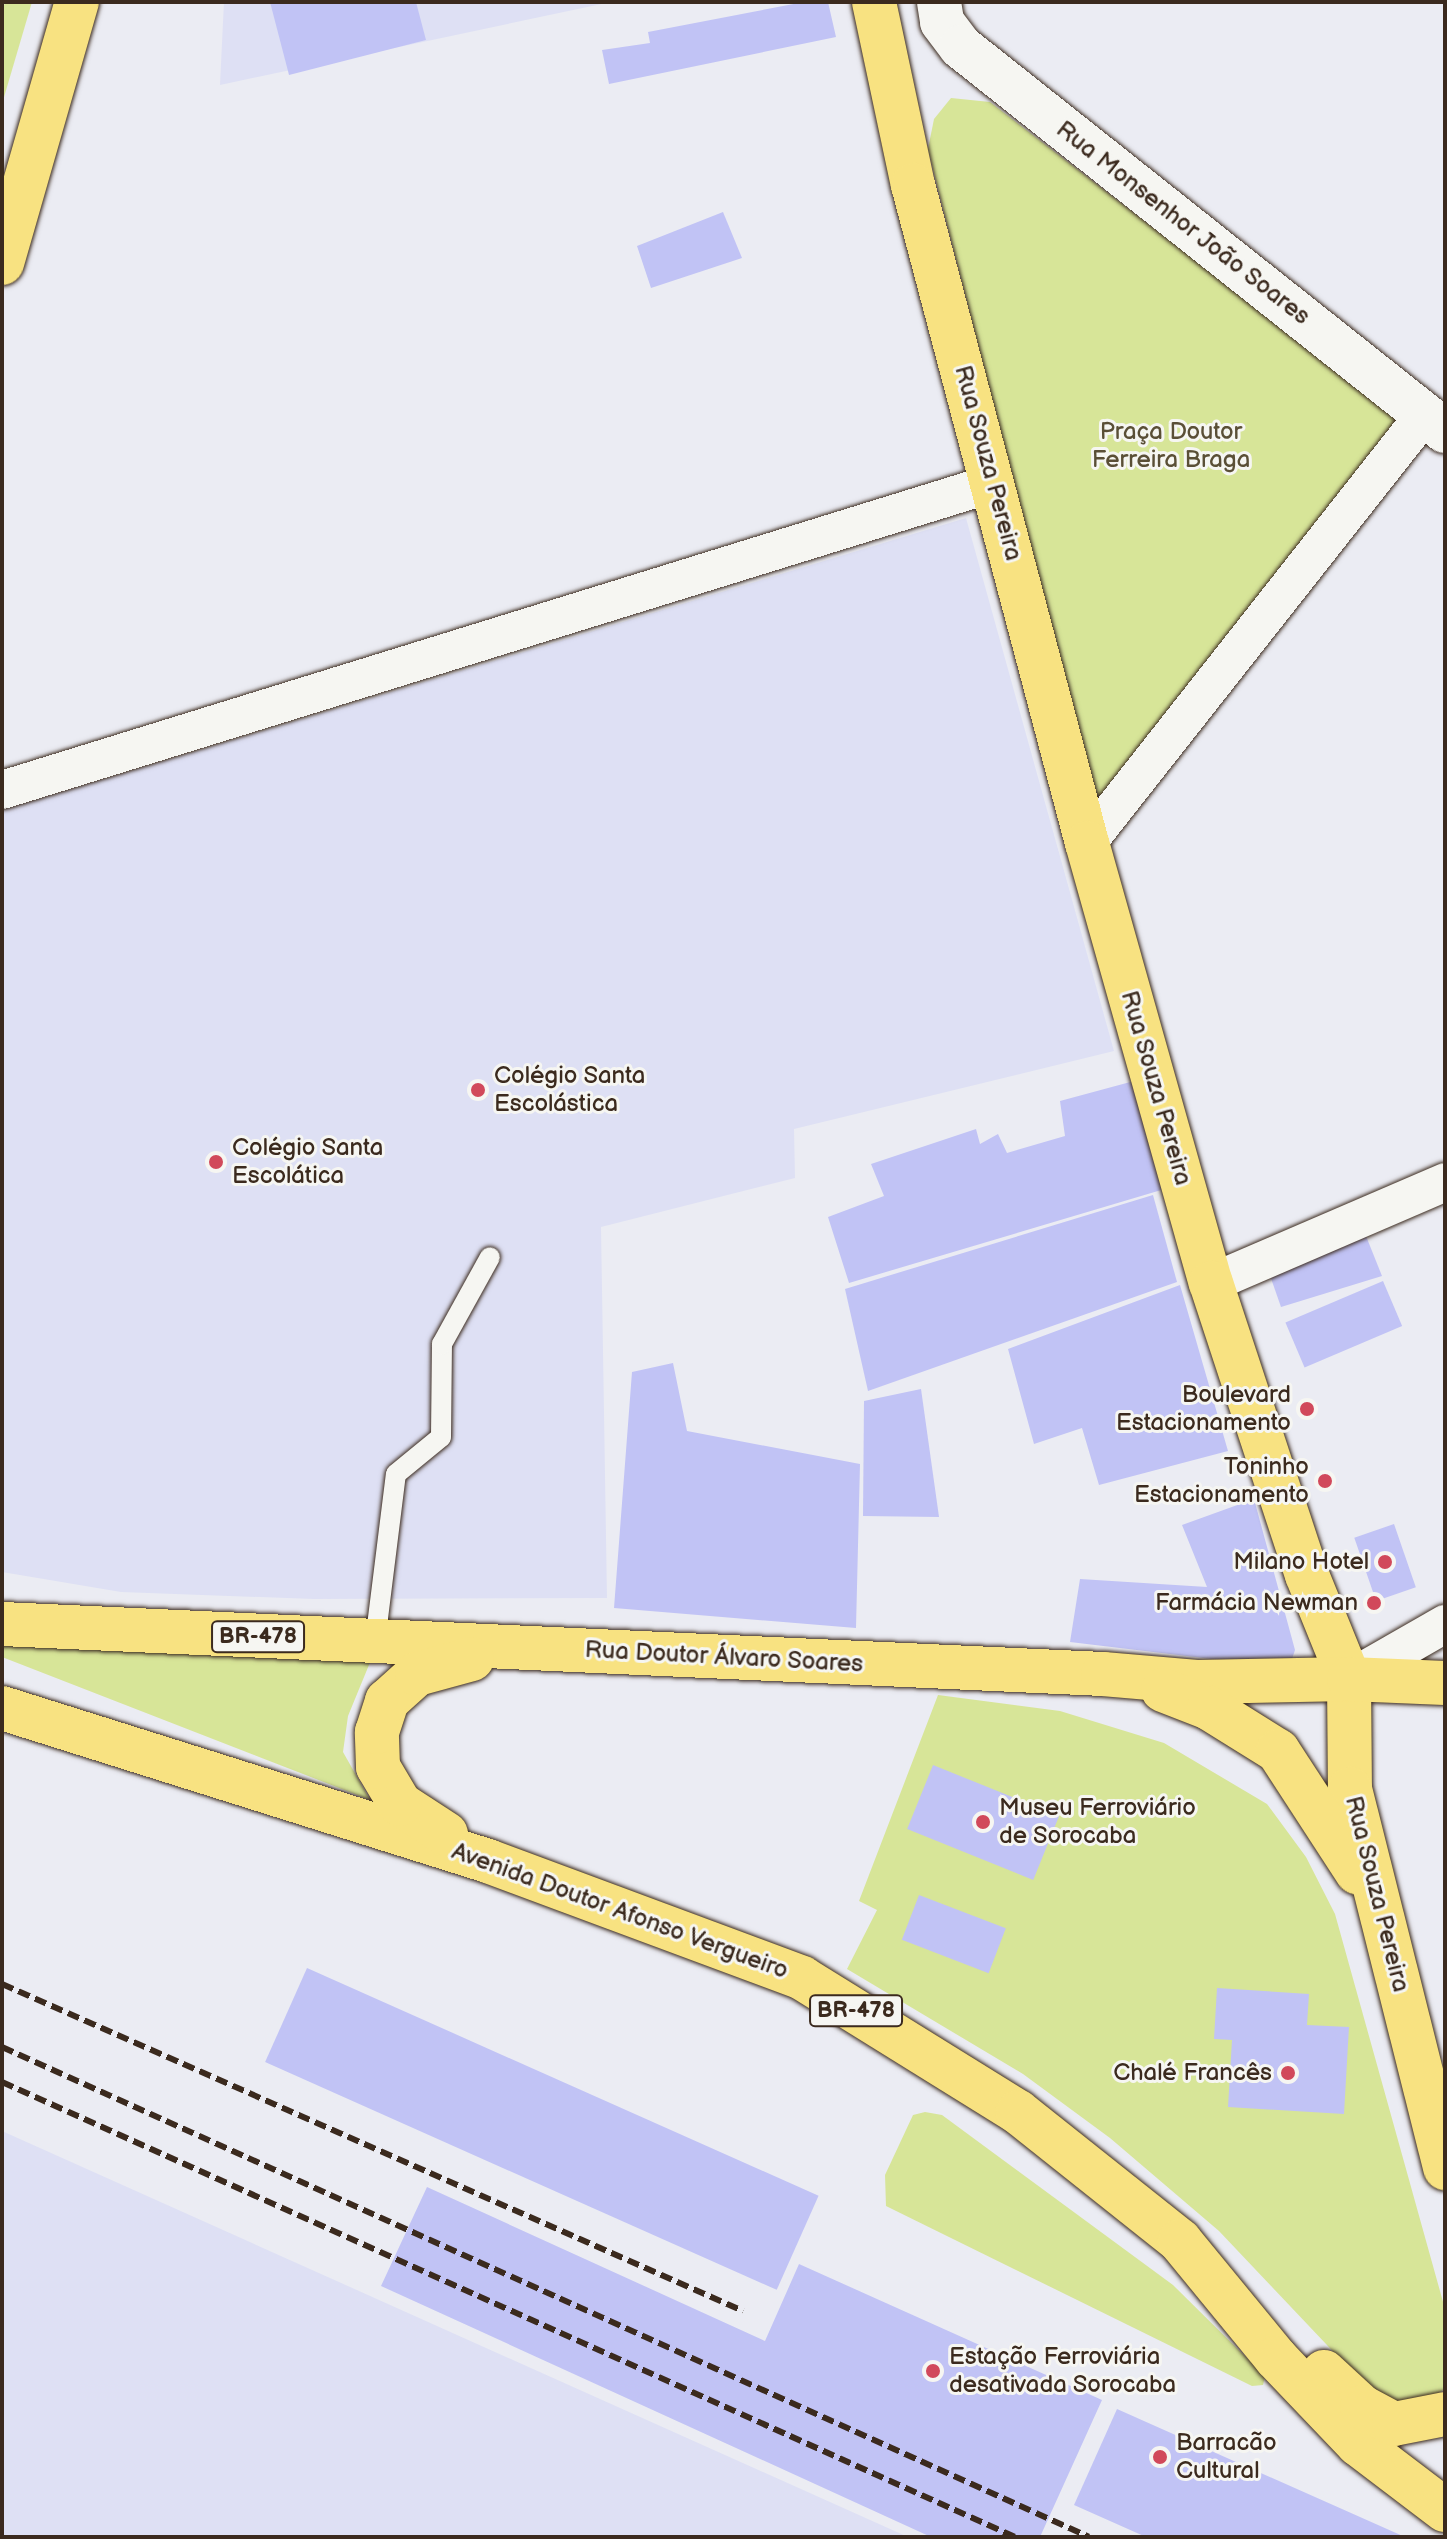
<!DOCTYPE html>
<html>
<head>
<meta charset="utf-8">
<style>
	body { margin:0 }
	#map { position:relative; width:1447px; height:2539px; overflow:hidden; background:#ebecf3; font-family:"Balsamiq Sans",sans-serif }
	div>[style] { position:absolute }
	.built>* { inset:0; background:#dee0f4 }
	.green>* { inset:0; background:#d7e598 }
	.building>* { inset:0; background:#c1c3f5; transform-origin:0 0 }
	.roads { filter:drop-shadow(0 0 2px #3b2a1e) drop-shadow(0 0 2px #3b2a1e) }
	.lane>* { height:20px; margin:-10px; padding:0 10px; transform-origin:10px; border-radius:10px; background:#f6f6f2 }
	.street>* { height:38px; margin:-19px; padding:0 19px; transform-origin:19px; border-radius:19px; background:#f6f6f2 }
	.secondary>* { height:44px; margin:-22px; padding:0 22px; transform-origin:22px; border-radius:22px; background:#f6f6f2 }
	.primary>* { height:44px; margin:-22px; padding:0 22px; transform-origin:22px; border-radius:22px; background:#f8e281 }
	.rail>* { height:6px; margin-top:-3px; transform-origin:0; background:repeating-linear-gradient(90deg,#3b2a1e 0 12px,transparent 0 18px) }
	.dots>* { width:22px; height:22px; translate:-50% -50%; box-sizing:border-box; border:4px solid #f6f6f2; border-radius:50% }
	span { translate:-50% -50%; white-space:nowrap; text-align:center; line-height:1.15; -webkit-text-stroke:6px #f6f6f2; paint-order:stroke }
	.shield-label span { padding:2px 6px; background:#f6f6f2; border:2px solid; border-radius:6px; -webkit-text-stroke-width:0 }
	.shield-label { font-size:22px; color:#3b2a1e; font-weight:700 }
	.street-label { font-size:24px; color:#3b2a1e }
	.park-label { font-size:24px; color:#5a4f36 }
	.poi-label { font-size:24px; color:#3b2a1e }
	.left { translate:0 -50%; text-align:left }
	.right { translate:-100% -50%; text-align:right }
	.frame { position:absolute; inset:0; border:4px solid #3b2a1e; pointer-events:none }
</style>
</head>
<body>
<div id="map">
	<div class="built">
		<i style="clip-path:polygon(224px 2px,611px 2px,220px 85px)"></i>
		<i style="clip-path:polygon(966px 518px,1114px 1051px,794px 1129px,795px 1178px,601px 1227px,607px 1598px,314px 1599px,121px 1592px,2px 1572px,2px 810px)"></i>
		<i style="clip-path:polygon(2px 2131px,908px 2537px,2px 2537px)"></i>
	</div>
	<div class="green">
		<i style="clip-path:polygon(5px 2px,32px 2px,2px 104px,2px 12px)"></i>
		<i style="clip-path:polygon(951px 98px,990px 102px,1401px 419px,1095px 803px,928px 149px,934px 119px)"></i>
		<i style="clip-path:polygon(2px 1635px,371px 1660px,348px 1716px,343px 1752px,370px 1800px,2px 1657px)"></i>
		<i style="clip-path:polygon(938px 1695px,1060px 1711px,1164px 1743px,1267px 1804px,1306px 1857px,1335px 1914px,1445px 2309px,1443px 2390px,1428px 2401px,1403px 2406px,1362px 2382px,1219px 2231px,1110px 2138px,1023px 2074px,847px 1969px,877px 1910px,859px 1901px)"></i>
		<i style="clip-path:polygon(925px 2112px,942px 2115px,1173px 2285px,1265px 2376px,1263px 2385px,1252px 2386px,886px 2206px,885px 2175px,913px 2115px)"></i>
	</div>
	<div class="building">
		<i style="clip-path:polygon(270px 2px,416px 2px,426px 40px,289px 75px)"></i>
		<i style="clip-path:polygon(804px 2px,828px 2px,836px 37px,609px 84px,602px 50px,650px 43px,648px 32px)"></i>
		<i style="clip-path:polygon(723px 212px,742px 258px,651px 288px,637px 246px)"></i>
		<i style="clip-path:polygon(1134px 1081px,1168px 1188px,849px 1283px,828px 1217px,884px 1196px,871px 1164px,976px 1129px,980px 1144px,998px 1134px,1007px 1153px,1065px 1136px,1060px 1101px)"></i>
		<i style="clip-path:polygon(1153px 1195px,1177px 1282px,868px 1391px,845px 1289px)"></i>
		<i style="clip-path:polygon(1364px 1231px,1382px 1276px,1281px 1307px,1267px 1267px)"></i>
		<i style="left:1383px;top:1281px;width:49px;height:106px;rotate:67deg"></i>
		<i style="clip-path:polygon(1180px 1285px,1228px 1451px,1099px 1485px,1082px 1428px,1034px 1444px,1008px 1349px)"></i>
		<i style="clip-path:polygon(673px 1363px,687px 1431px,860px 1464px,856px 1628px,614px 1608px,632px 1372px)"></i>
		<i style="clip-path:polygon(921px 1389px,939px 1517px,863px 1516px,864px 1401px)"></i>
		<i style="clip-path:polygon(1254px 1499px,1295px 1650px,1292px 1659px,1278px 1667px,1070px 1642px,1080px 1579px,1207px 1587px,1182px 1525px)"></i>
		<i style="left:1394px;top:1524px;width:67px;height:42px;rotate:71deg"></i>
		<i style="left:933px;top:1765px;width:136px;height:69px;rotate:22deg"></i>
		<i style="left:919px;top:1895px;width:93px;height:48px;rotate:21deg"></i>
		<i style="left:307px;top:1968px;width:560px;height:103px;rotate:24deg"></i>
		<i style="clip-path:polygon(1217px 1988px,1309px 1994px,1307px 2025px,1349px 2027px,1344px 2114px,1228px 2107px,1232px 2040px,1214px 2039px)"></i>
		<i style="clip-path:polygon(427px 2187px,765px 2341px,799px 2264px,1102px 2400px,1040px 2537px,931px 2537px,381px 2286px)"></i>
		<i style="clip-path:polygon(1117px 2409px,1405px 2537px,1146px 2537px,1074px 2505px)"></i>
	</div>
	<div class="roads">
		<div class="lane">
			<i style="left:375px;top:1642px;width:169px;rotate:-82.9deg"></i>
			<i style="left:396px;top:1474px;width:58px;rotate:-39.4deg"></i>
			<i style="left:441px;top:1437px;width:93px;rotate:-89.4deg"></i>
			<i style="left:442px;top:1344px;width:99px;rotate:-61.1deg"></i>
		</div>
		<div class="street">
			<i style="left:2px;top:790px;width:1038px;rotate:-17.2deg"></i>
			<i style="left:1087px;top:843px;width:546px;rotate:-51.77deg"></i>
			<i style="left:1211px;top:1283px;width:255px;rotate:-23.3deg"></i>
			<i style="left:1349px;top:1679px;width:111px;rotate:-29.8deg"></i>
		</div>
		<div class="secondary">
			<i style="left:939px;top:2px;width:20px;rotate:81deg"></i>
			<i style="left:942px;top:22px;width:31px;rotate:53deg"></i>
			<i style="left:961px;top:47px;width:618px;rotate:38.43deg"></i>
		</div>
		<div class="primary">
			<i style="left:874px;top:2px;width:187px;rotate:78deg"></i>
			<i style="left:913px;top:185px;width:681px;rotate:75.19deg"></i>
			<i style="left:1087px;top:843px;width:457px;rotate:74.3deg"></i>
			<i style="left:1211px;top:1283px;width:307px;rotate:71.8deg"></i>
			<i style="left:1307px;top:1575px;width:112px;rotate:68deg"></i>
			<i style="left:1349px;top:1679px;width:110px;rotate:89.5deg"></i>
			<i style="left:1350px;top:1789px;width:391px;rotate:75.9deg"></i>
			<i style="left:2px;top:263px;width:272px;rotate:-74deg"></i>
			<i style="left:2px;top:1624px;width:1102px;rotate:2.6deg"></i>
			<i style="left:1103px;top:1674px;width:94px;rotate:4.9deg"></i>
			<i style="left:1197px;top:1682px;width:152px;rotate:-1.1deg"></i>
			<i style="left:1349px;top:1679px;width:96px;rotate:2.4deg"></i>
			<i style="left:1163px;top:1690px;width:49px;rotate:21.4deg"></i>
			<i style="left:1209px;top:1708px;width:81px;rotate:31.9deg"></i>
			<i style="left:1278px;top:1751px;width:145px;rotate:56.9deg"></i>
			<i style="left:2px;top:1708px;width:510px;rotate:17.47deg"></i>
			<i style="left:488px;top:1861px;width:335px;rotate:20.4deg"></i>
			<i style="left:802px;top:1978px;width:254px;rotate:31.8deg"></i>
			<i style="left:1018px;top:2112px;width:207px;rotate:38.5deg"></i>
			<i style="left:1180px;top:2241px;width:151px;rotate:50.6deg"></i>
			<i style="left:1276px;top:2358px;width:119px;rotate:46.4deg"></i>
			<i style="left:1358px;top:2444px;width:109px;rotate:37.2deg"></i>
			<i style="left:446px;top:1834px;width:55px;rotate:-146.9deg"></i>
			<i style="left:400px;top:1804px;width:43px;rotate:-120.7deg"></i>
			<i style="left:378px;top:1767px;width:35px;rotate:-92deg"></i>
			<i style="left:377px;top:1732px;width:33px;rotate:-72deg"></i>
			<i style="left:387px;top:1701px;width:40px;rotate:-42deg"></i>
			<i style="left:417px;top:1674px;width:57px;rotate:-15.3deg"></i>
			<i style="left:1324px;top:2372px;width:52px;rotate:42.6deg"></i>
			<i style="left:1362px;top:2407px;width:36px;rotate:28deg"></i>
			<i style="left:1394px;top:2424px;width:52px;rotate:-11.1deg"></i>
		</div>
	</div>
	<div class="rail">
		<i style="left:2px;top:1984px;width:810px;rotate:23.81deg"></i>
		<i style="left:2px;top:2047px;width:1192px;rotate:24.26deg"></i>
		<i style="left:2px;top:2082px;width:1110px;rotate:24.19deg"></i>
	</div>
	<div class="dots">
		<i style="left:478px;top:1090px;background:#d1495b"></i>
		<i style="left:216px;top:1162px;background:#d1495b"></i>
		<i style="left:1307px;top:1409px;background:#d1495b"></i>
		<i style="left:1325px;top:1481px;background:#d1495b"></i>
		<i style="left:1385px;top:1562px;background:#d1495b"></i>
		<i style="left:1374px;top:1603px;background:#d1495b"></i>
		<i style="left:983px;top:1822px;background:#d1495b"></i>
		<i style="left:1288px;top:2073px;background:#d1495b"></i>
		<i style="left:933px;top:2371px;background:#d1495b"></i>
		<i style="left:1160px;top:2457px;background:#d1495b"></i>
	</div>
	<div class="shield-label">
		<span style="left:258px;top:1637px">BR-478</span>
		<span style="left:856px;top:2011px">BR-478</span>
	</div>
	<div class="street-label">
		<span style="left:1183px;top:223px;rotate:38deg">Rua Monsenhor João Soares</span>
		<span style="left:988px;top:463px;rotate:75deg">Rua Souza Pereira</span>
		<span style="left:1156px;top:1088px;rotate:74deg">Rua Souza Pereira</span>
		<span style="left:724px;top:1657px;rotate:3deg">Rua Doutor Álvaro Soares</span>
		<span style="left:1377px;top:1894px;rotate:76deg">Rua Souza Pereira</span>
		<span style="left:620px;top:1911px;rotate:20deg">Avenida Doutor Afonso Vergueiro</span>
	</div>
	<div class="park-label">
		<span style="left:1171px;top:446px">Praça Doutor<br>Ferreira Braga</span>
	</div>
	<div class="poi-label">
		<span class="left" style="left:494px;top:1090px">Colégio Santa<br>Escolástica</span>
		<span class="left" style="left:232px;top:1162px">Colégio Santa<br>Escolática</span>
		<span class="right" style="left:1291px;top:1409px">Boulevard<br>Estacionamento</span>
		<span class="right" style="left:1309px;top:1481px">Toninho<br>Estacionamento</span>
		<span class="right" style="left:1369px;top:1562px">Milano Hotel</span>
		<span class="right" style="left:1358px;top:1603px">Farmácia Newman</span>
		<span class="left" style="left:999px;top:1822px">Museu Ferroviário<br>de Sorocaba</span>
		<span class="right" style="left:1272px;top:2073px">Chalé Francês</span>
		<span class="left" style="left:949px;top:2371px">Estação Ferroviária<br>desativada Sorocaba</span>
		<span class="left" style="left:1176px;top:2457px">Barracão<br>Cultural</span>
	</div>
	<div class="frame"></div>
</div>
</body>
</html>
